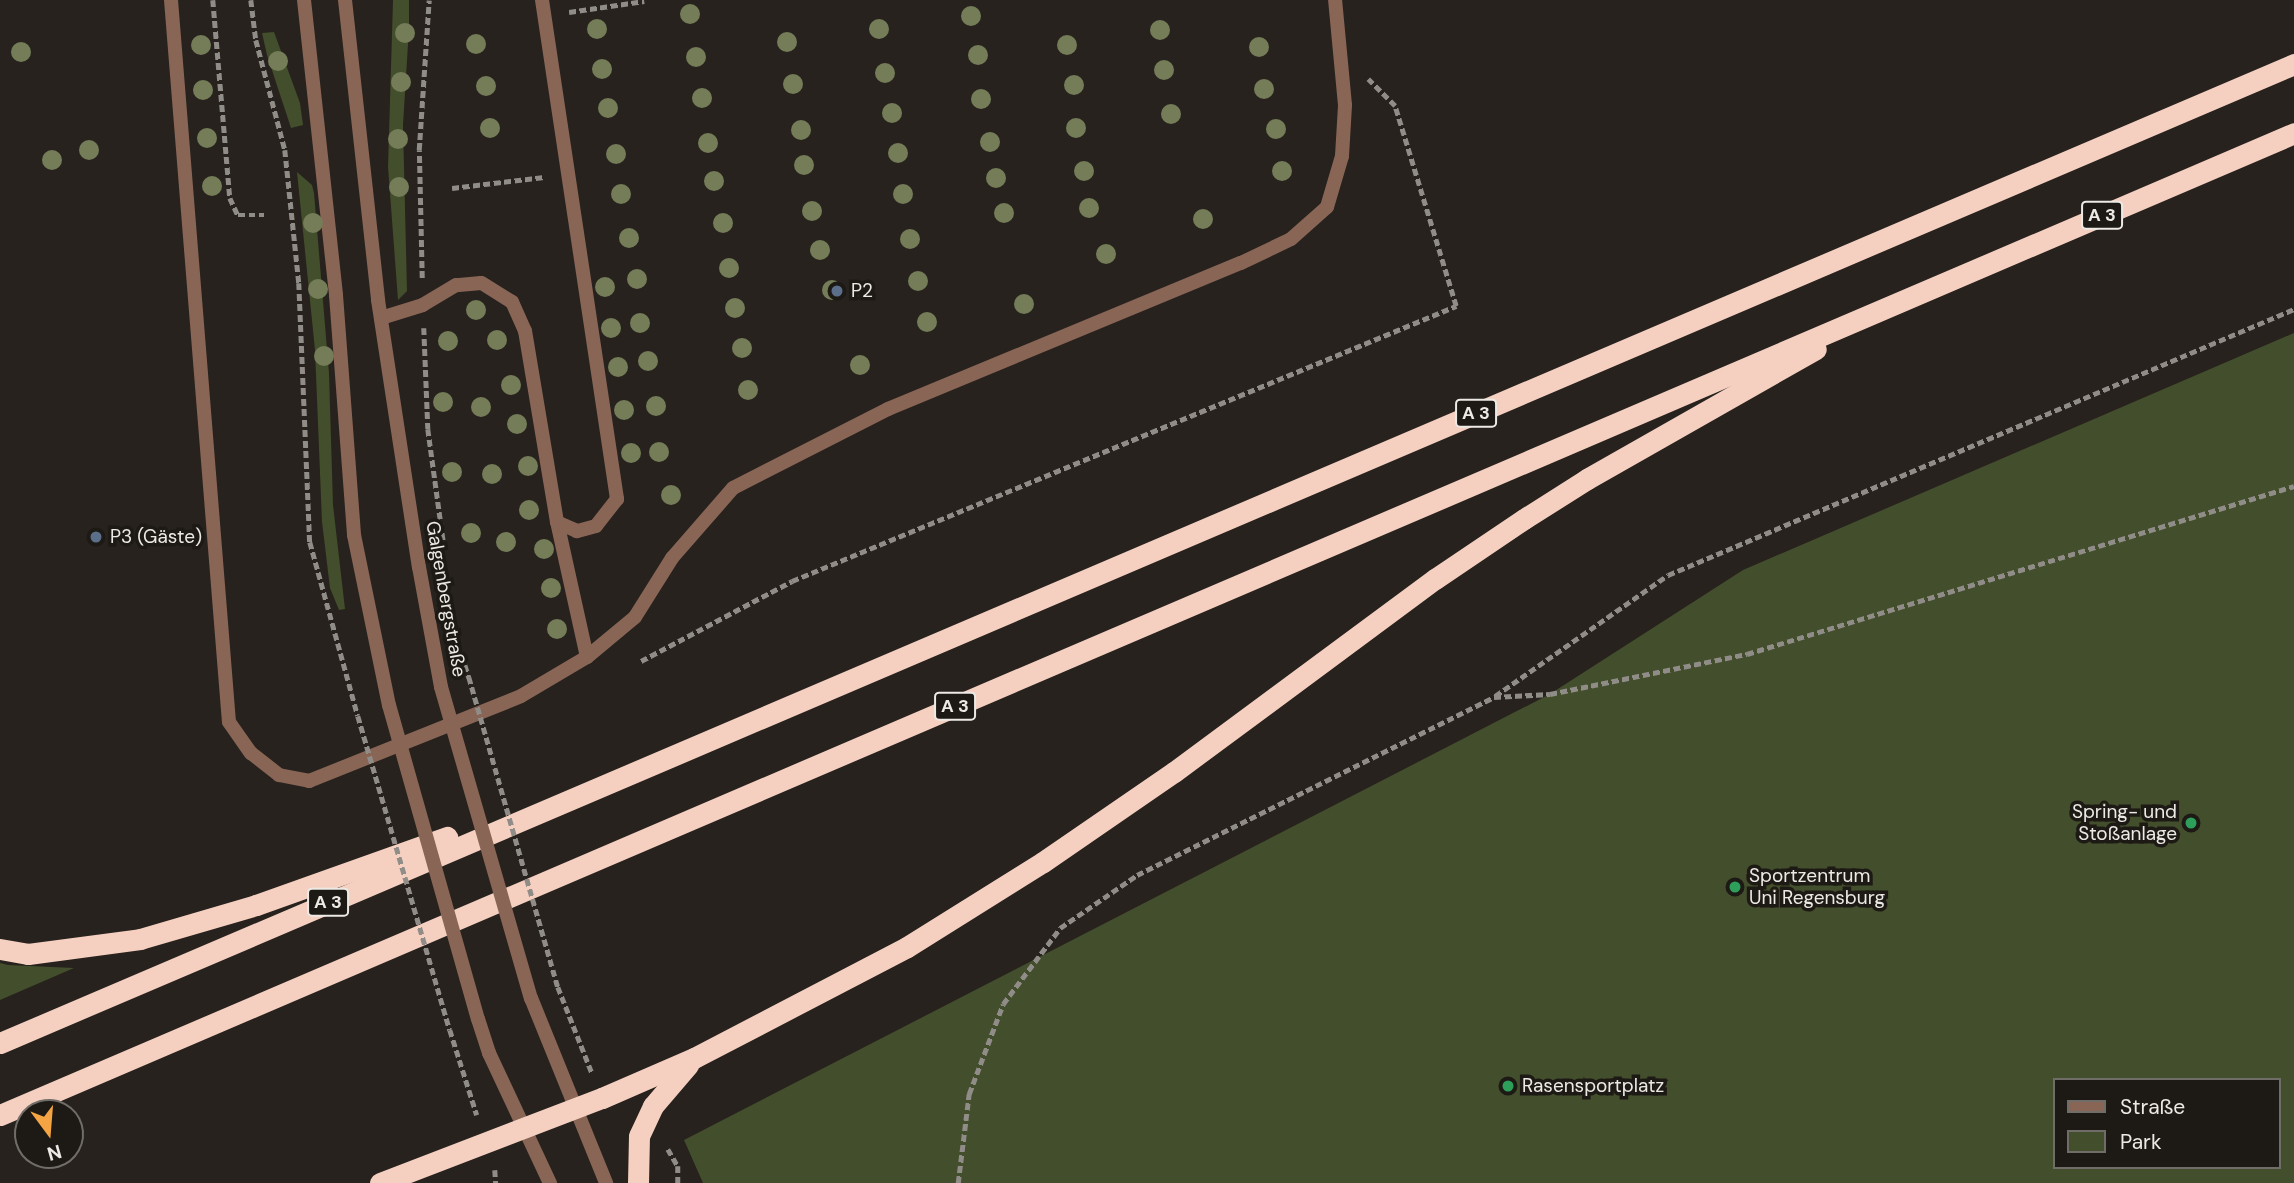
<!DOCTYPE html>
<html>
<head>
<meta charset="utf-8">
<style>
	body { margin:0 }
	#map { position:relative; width:2294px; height:1183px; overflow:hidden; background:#27221d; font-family:"DM Sans",sans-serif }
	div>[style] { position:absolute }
	.green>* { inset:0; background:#434e2c }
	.path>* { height:4.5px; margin-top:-2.25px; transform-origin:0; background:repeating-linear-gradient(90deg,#908c88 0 7px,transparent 0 10.5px) }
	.service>* { height:14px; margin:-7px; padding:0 7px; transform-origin:7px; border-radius:7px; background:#896556 }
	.minor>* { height:14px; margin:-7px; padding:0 7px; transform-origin:7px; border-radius:7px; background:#896556 }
	.tertiary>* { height:14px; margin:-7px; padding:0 7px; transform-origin:7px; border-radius:7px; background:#896556 }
	.motorway>* { height:21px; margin:-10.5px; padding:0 10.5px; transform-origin:10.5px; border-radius:10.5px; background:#f5d0c1 }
	.path-bridge>* { height:4.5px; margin-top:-2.25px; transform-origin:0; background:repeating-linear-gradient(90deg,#908c88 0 7px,transparent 0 10.5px) }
	.tertiary-bridge>* { height:14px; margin:-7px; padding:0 7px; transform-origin:7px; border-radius:7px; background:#896556 }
	.trees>* { width:20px; height:20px; margin:-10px; border-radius:50%; background:#747d58 }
	.dots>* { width:19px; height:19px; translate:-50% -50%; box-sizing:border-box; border:4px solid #1d1914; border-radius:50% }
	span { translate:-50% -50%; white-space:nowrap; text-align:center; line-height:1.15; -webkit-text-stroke:7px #1d1914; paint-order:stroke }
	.shield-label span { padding:2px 5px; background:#1d1914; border:2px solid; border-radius:5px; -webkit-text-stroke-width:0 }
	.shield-label { font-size:18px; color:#edeae6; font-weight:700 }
	.poi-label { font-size:19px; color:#edeae6 }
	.left { translate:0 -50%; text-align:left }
	.right { translate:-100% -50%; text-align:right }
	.street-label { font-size:19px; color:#edeae6 }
	.legend { position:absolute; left:2053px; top:1078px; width:228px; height:91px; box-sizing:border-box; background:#1d1914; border:2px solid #706d68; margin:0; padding:9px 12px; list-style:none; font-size:21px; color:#edeae6 }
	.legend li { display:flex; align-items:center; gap:14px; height:35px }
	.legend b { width:35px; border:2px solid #706d68 }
	.north { position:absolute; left:14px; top:1099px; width:70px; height:70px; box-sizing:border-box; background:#1d1914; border:2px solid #706d68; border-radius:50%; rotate:164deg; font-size:19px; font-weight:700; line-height:28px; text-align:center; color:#edeae6 }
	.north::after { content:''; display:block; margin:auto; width:24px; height:32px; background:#f4a443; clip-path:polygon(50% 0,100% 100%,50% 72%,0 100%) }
</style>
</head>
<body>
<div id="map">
	<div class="green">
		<i style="clip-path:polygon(393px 0,409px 0,409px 28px,403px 125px,407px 291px,398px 300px,388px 167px)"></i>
		<i style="clip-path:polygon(274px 32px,300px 103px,303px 125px,291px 128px,267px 55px,262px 33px)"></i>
		<i style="clip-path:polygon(297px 172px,312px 185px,314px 193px,329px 373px,333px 505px,345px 609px,339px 610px,330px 588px,322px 522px,315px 350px)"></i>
		<i style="clip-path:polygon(evenodd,2294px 333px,2294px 1183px,703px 1183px,684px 1140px,1550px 694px,1743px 570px,2294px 333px,2054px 1080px,2278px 1080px,2278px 1167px,2054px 1167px,2054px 1080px)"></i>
		<i style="clip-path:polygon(0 963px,8px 965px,74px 968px,0 1000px)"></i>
	</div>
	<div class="path">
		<i style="left:213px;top:0;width:199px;rotate:85.1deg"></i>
		<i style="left:230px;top:198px;width:19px;rotate:65deg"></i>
		<i style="left:238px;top:215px;width:26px"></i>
		<i style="left:251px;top:0;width:40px;rotate:82.9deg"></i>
		<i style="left:256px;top:40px;width:114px;rotate:75.2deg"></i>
		<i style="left:285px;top:150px;width:134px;rotate:84deg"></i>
		<i style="left:299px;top:283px;width:259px;rotate:87.6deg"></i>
		<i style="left:310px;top:542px;width:180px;rotate:74.6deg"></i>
		<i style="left:569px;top:12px;width:76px;rotate:-8.3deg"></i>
		<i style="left:452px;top:188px;width:93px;rotate:-6.8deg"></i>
		<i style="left:422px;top:278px;width:128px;rotate:-91.3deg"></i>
		<i style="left:419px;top:150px;width:150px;rotate:-86.2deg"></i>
		<i style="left:424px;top:328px;width:101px;rotate:87.7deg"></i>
		<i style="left:428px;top:429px;width:118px;rotate:82.2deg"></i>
		<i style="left:641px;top:661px;width:171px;rotate:-27.9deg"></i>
		<i style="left:792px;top:581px;width:719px;rotate:-22.5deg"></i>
		<i style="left:1456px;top:306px;width:209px;rotate:-107deg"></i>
		<i style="left:1395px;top:106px;width:38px;rotate:-135deg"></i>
		<i style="left:465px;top:665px;width:13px;rotate:72deg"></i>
		<i style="left:1495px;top:696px;width:211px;rotate:-35deg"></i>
		<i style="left:1668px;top:575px;width:680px;rotate:-23.02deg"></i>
		<i style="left:558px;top:987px;width:92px;rotate:68.4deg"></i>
		<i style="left:450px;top:1030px;width:89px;rotate:72.4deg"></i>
		<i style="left:668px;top:1149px;width:20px;rotate:60deg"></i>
		<i style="left:678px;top:1166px;width:17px;rotate:90deg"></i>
		<i style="left:495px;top:1170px;width:13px;rotate:86deg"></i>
		<i style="left:958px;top:1183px;width:90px;rotate:-83deg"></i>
		<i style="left:969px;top:1094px;width:96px;rotate:-69.3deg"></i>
		<i style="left:1003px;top:1004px;width:95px;rotate:-53.1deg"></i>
		<i style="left:1060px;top:928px;width:93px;rotate:-34.5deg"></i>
		<i style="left:1137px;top:875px;width:399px;rotate:-26.5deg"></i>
		<i style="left:1494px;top:697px;width:56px;rotate:-3.1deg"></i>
		<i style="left:1550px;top:694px;width:201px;rotate:-11.5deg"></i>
		<i style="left:1747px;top:654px;width:572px;rotate:-17.07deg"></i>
	</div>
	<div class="service">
		<i style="left:171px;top:0;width:724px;rotate:85.41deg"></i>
		<i style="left:229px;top:722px;width:38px;rotate:55deg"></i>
		<i style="left:251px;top:753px;width:36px;rotate:38deg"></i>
		<i style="left:279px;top:775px;width:31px;rotate:11deg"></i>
		<i style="left:309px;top:781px;width:228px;rotate:-21.8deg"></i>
		<i style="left:521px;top:696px;width:77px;rotate:-30.6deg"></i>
		<i style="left:587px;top:657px;width:138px;rotate:-102.5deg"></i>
		<i style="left:557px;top:522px;width:194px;rotate:-99.5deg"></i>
		<i style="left:525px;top:331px;width:32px;rotate:-114deg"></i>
		<i style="left:512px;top:302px;width:36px;rotate:-148deg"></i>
		<i style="left:481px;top:283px;width:25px;rotate:175deg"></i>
		<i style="left:456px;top:285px;width:39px;rotate:149deg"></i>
		<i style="left:423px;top:305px;width:44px;rotate:162.8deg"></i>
		<i style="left:542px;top:0;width:505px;rotate:81.45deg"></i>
		<i style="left:617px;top:499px;width:34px;rotate:128deg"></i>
		<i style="left:596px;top:526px;width:20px;rotate:165deg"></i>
		<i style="left:577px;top:531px;width:22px;rotate:-156deg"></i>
	</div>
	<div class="minor">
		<i style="left:587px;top:657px;width:62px;rotate:-39.8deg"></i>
		<i style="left:635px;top:617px;width:70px;rotate:-57.9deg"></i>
		<i style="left:672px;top:558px;width:93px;rotate:-48.9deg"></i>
		<i style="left:733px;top:488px;width:174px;rotate:-27deg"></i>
		<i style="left:888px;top:409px;width:382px;rotate:-22.5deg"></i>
		<i style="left:1241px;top:263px;width:55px;rotate:-25.6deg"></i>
		<i style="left:1291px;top:239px;width:48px;rotate:-41.6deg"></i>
		<i style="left:1327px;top:207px;width:53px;rotate:-73.6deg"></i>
		<i style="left:1342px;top:156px;width:51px;rotate:-86.6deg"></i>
		<i style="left:1345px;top:105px;width:105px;rotate:-95.4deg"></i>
	</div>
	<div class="tertiary">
		<i style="left:304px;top:0;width:297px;rotate:83.8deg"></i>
		<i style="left:336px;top:295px;width:241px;rotate:85.7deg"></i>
		<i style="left:354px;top:535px;width:174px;rotate:78.4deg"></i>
		<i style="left:345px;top:0;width:302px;rotate:83.7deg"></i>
		<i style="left:378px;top:300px;width:270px;rotate:81.3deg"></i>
		<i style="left:419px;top:567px;width:122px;rotate:79.6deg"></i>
		<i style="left:531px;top:998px;width:200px;rotate:67.9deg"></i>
		<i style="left:478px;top:1019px;width:36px;rotate:72deg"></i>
		<i style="left:489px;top:1053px;width:144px;rotate:64.9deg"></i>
	</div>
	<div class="motorway">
		<i style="left:0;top:949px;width:28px;rotate:10deg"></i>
		<i style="left:28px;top:954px;width:113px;rotate:-7.6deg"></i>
		<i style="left:140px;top:939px;width:121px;rotate:-16.3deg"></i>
		<i style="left:256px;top:905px;width:203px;rotate:-19.6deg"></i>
		<i style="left:0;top:1043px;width:2494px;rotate:-23.11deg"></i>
		<i style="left:0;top:1115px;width:2495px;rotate:-23.17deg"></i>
		<i style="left:380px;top:1183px;width:238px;rotate:-21deg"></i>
		<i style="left:602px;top:1098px;width:100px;rotate:-23.5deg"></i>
		<i style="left:694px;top:1058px;width:240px;rotate:-27.5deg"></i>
		<i style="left:907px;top:947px;width:160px;rotate:-32deg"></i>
		<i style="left:1043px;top:862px;width:159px;rotate:-34.5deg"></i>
		<i style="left:1174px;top:772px;width:325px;rotate:-36.5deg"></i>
		<i style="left:1435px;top:579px;width:107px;rotate:-34deg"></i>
		<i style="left:1524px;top:519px;width:75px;rotate:-32.4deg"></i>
		<i style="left:1587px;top:479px;width:263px;rotate:-29.6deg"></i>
		<i style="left:638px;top:1183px;width:47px;rotate:-88.8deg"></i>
		<i style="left:639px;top:1136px;width:33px;rotate:-65deg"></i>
		<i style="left:653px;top:1106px;width:54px;rotate:-49.5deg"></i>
	</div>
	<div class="path-bridge">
		<i style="left:469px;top:677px;width:323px;rotate:74deg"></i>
		<i style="left:358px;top:716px;width:327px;rotate:73.7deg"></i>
	</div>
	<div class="tertiary-bridge">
		<i style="left:441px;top:687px;width:324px;rotate:73.9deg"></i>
		<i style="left:389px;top:705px;width:326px;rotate:74.2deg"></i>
	</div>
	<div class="trees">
		<i style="left:690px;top:14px"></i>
		<i style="left:971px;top:16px"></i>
		<i style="left:597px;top:29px"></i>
		<i style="left:879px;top:29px"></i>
		<i style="left:1160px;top:30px"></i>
		<i style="left:405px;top:33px"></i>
		<i style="left:787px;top:42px"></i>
		<i style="left:476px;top:44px"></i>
		<i style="left:201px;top:45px"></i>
		<i style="left:1067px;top:45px"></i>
		<i style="left:1259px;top:47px"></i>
		<i style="left:21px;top:52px"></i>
		<i style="left:978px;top:55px"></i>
		<i style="left:696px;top:57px"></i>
		<i style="left:278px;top:61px"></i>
		<i style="left:602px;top:69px"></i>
		<i style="left:1164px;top:70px"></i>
		<i style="left:885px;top:73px"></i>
		<i style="left:401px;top:82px"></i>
		<i style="left:793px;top:84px"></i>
		<i style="left:1074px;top:85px"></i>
		<i style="left:486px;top:86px"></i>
		<i style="left:1264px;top:89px"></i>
		<i style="left:203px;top:90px"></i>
		<i style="left:702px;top:98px"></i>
		<i style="left:981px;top:99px"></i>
		<i style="left:608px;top:108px"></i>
		<i style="left:892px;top:113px"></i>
		<i style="left:1171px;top:114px"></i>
		<i style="left:490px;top:128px"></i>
		<i style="left:1076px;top:128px"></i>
		<i style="left:1276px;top:129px"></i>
		<i style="left:801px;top:130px"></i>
		<i style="left:207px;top:138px"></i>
		<i style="left:398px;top:139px"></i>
		<i style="left:990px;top:142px"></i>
		<i style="left:708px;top:143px"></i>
		<i style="left:89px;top:150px"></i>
		<i style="left:898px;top:153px"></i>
		<i style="left:616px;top:154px"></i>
		<i style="left:52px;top:160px"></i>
		<i style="left:804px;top:165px"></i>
		<i style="left:1084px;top:171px"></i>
		<i style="left:1282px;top:171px"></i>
		<i style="left:996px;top:178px"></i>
		<i style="left:714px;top:181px"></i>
		<i style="left:212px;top:186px"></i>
		<i style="left:399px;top:187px"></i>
		<i style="left:621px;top:194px"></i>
		<i style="left:903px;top:194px"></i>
		<i style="left:1089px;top:208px"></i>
		<i style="left:812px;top:211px"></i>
		<i style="left:1004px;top:213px"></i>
		<i style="left:1203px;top:219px"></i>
		<i style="left:313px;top:223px"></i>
		<i style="left:723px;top:223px"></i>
		<i style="left:629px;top:238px"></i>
		<i style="left:910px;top:239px"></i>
		<i style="left:820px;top:250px"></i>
		<i style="left:1106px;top:254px"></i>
		<i style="left:729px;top:268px"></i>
		<i style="left:637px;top:279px"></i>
		<i style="left:918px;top:281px"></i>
		<i style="left:605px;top:287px"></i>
		<i style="left:318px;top:289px"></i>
		<i style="left:832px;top:290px"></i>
		<i style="left:1024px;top:304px"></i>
		<i style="left:735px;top:308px"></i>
		<i style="left:476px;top:310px"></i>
		<i style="left:927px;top:322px"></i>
		<i style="left:640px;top:323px"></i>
		<i style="left:611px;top:328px"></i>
		<i style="left:497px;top:340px"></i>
		<i style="left:448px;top:341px"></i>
		<i style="left:742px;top:348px"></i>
		<i style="left:324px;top:356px"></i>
		<i style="left:648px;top:361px"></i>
		<i style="left:860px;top:365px"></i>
		<i style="left:618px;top:367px"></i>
		<i style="left:511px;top:385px"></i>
		<i style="left:748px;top:390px"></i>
		<i style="left:443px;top:402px"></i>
		<i style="left:656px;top:406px"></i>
		<i style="left:481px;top:407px"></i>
		<i style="left:624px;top:410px"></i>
		<i style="left:517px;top:424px"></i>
		<i style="left:659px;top:452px"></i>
		<i style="left:631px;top:453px"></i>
		<i style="left:528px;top:466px"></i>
		<i style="left:452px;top:472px"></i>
		<i style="left:492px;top:474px"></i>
		<i style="left:671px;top:495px"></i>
		<i style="left:529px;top:510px"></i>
		<i style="left:471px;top:533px"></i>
		<i style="left:506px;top:542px"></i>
		<i style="left:544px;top:549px"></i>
		<i style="left:551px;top:588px"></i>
		<i style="left:557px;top:629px"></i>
	</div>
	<div class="dots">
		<i style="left:837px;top:291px;background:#5c6f8a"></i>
		<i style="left:96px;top:537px;background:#5c6f8a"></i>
		<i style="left:2191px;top:823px;background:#2e9e5b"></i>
		<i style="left:1735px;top:887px;background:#2e9e5b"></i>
		<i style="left:1508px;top:1086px;background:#2e9e5b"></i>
	</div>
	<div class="shield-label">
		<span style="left:2102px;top:215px">A 3</span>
		<span style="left:1476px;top:413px">A 3</span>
		<span style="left:955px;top:706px">A 3</span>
		<span style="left:328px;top:902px">A 3</span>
	</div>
	<div class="poi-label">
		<span class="left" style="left:851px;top:291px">P2</span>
		<span class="left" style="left:110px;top:537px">P3 (Gäste)</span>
		<span class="right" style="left:2177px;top:823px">Spring- und<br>Stoßanlage</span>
		<span class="left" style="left:1749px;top:887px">Sportzentrum<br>Uni Regensburg</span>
		<span class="left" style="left:1522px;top:1086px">Rasensportplatz</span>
	</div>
	<div class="street-label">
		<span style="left:446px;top:599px;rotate:80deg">Galgenbergstraße</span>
	</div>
	<ul class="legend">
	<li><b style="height:9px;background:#896556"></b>Straße</li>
	<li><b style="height:19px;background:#434e2c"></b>Park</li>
	</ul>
	<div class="north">N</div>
</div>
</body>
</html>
